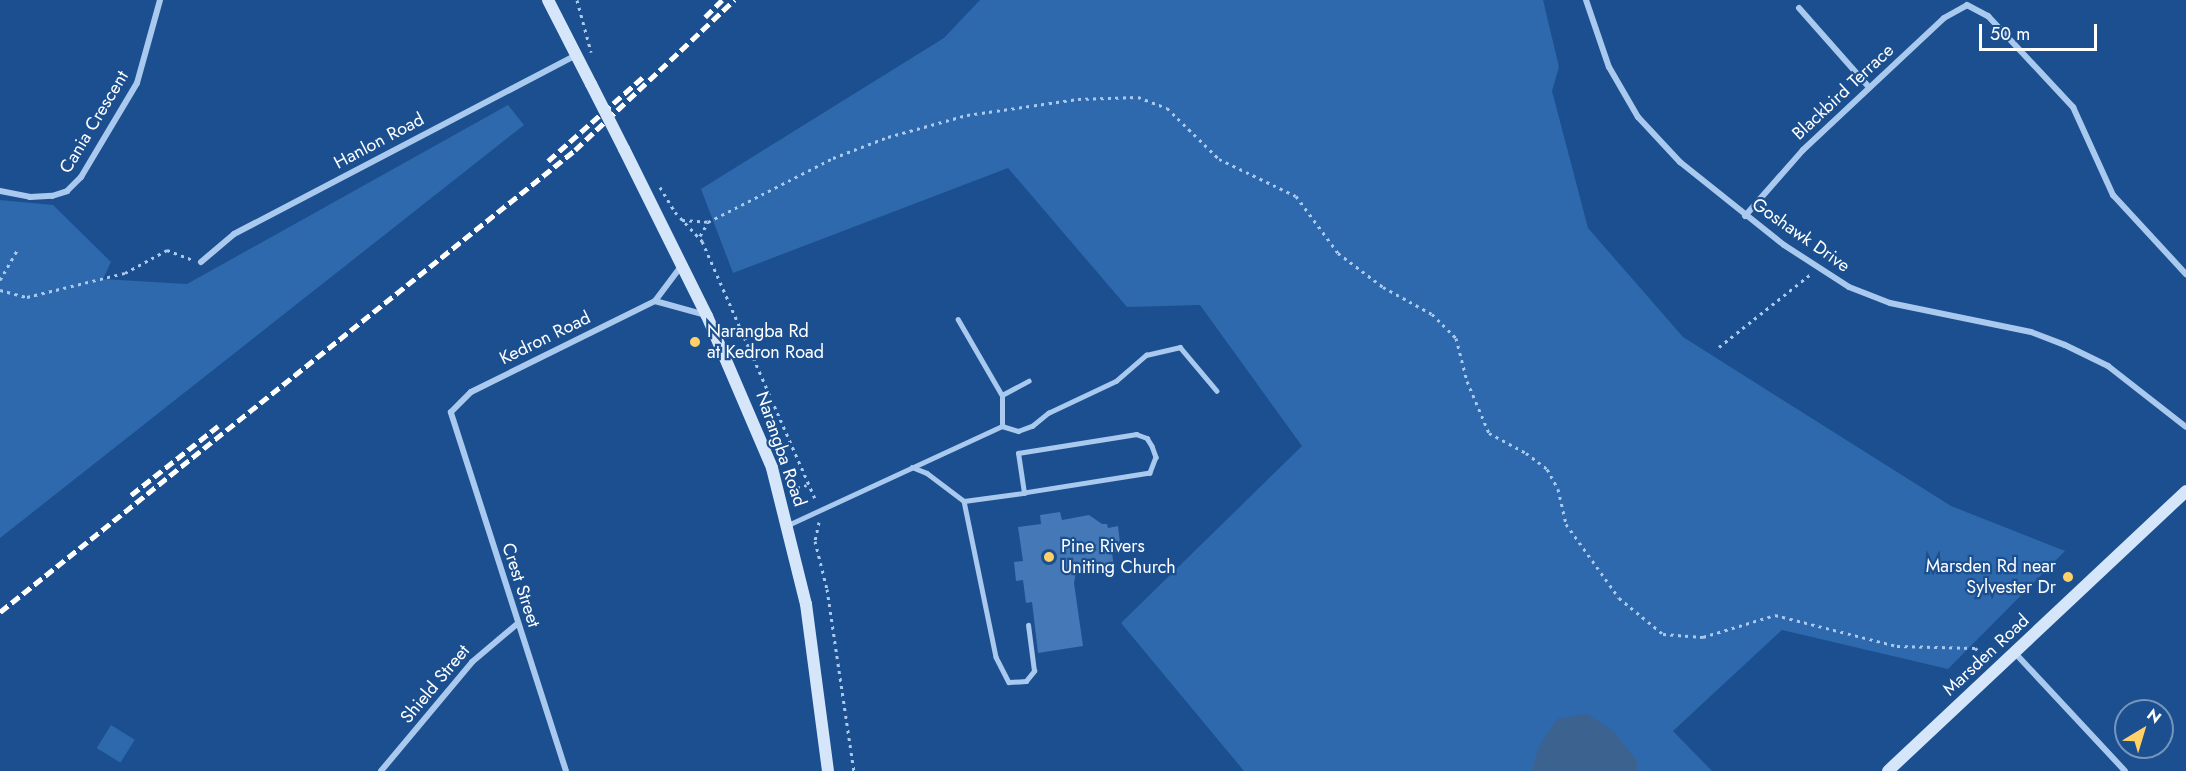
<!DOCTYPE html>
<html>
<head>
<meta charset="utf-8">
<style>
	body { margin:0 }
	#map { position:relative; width:2186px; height:771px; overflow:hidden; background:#1b4f8f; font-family:Jost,sans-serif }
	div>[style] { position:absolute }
	.green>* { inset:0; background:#2e69ad; transform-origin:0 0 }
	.water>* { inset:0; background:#3c6290 }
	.building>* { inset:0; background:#4478b7 }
	.path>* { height:3px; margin-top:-1.5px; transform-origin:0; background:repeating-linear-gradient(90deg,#a9c9ee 0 3px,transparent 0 7.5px) }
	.lane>* { height:4.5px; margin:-2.25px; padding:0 2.25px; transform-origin:2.25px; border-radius:2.25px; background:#a9c9ee }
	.street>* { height:6px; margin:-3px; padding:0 3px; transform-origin:3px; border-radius:3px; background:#a9c9ee }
	.secondary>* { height:12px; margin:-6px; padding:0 6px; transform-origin:6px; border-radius:6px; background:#d6e6fa }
	.rail>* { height:4.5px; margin-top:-2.25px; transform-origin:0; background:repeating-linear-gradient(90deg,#fff 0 10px,transparent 0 14.5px) }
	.secondary-bridge>* { height:12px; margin:-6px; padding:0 6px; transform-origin:6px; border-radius:6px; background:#d6e6fa }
	.dots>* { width:16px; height:16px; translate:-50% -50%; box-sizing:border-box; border:3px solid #1b4f8f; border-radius:50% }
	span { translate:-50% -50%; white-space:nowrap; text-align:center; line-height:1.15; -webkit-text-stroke:4.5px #1b4f8f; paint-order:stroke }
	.street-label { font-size:18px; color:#fff }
	.poi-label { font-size:18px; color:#fff }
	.left { translate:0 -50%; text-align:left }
	.right { translate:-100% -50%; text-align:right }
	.north { position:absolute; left:2114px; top:699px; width:60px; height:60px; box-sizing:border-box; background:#1b4f8f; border:2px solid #7695bc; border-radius:50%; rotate:38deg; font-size:16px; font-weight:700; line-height:24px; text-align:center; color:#fff }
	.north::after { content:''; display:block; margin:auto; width:21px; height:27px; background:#ffd166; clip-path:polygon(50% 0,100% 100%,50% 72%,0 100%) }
	.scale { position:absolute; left:1979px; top:24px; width:118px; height:27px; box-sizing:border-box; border:3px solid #fff; border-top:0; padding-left:8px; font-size:18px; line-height:21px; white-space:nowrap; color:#fff; -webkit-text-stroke:4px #1b4f8f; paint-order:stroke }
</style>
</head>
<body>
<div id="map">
	<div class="green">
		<i style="clip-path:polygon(980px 0,1543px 0,1559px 67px,1552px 91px,1588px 228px,1683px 337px,1951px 506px,2065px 551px,1948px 669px,1782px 630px,1673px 731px,1712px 771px,1244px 771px,1121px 623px,1302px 446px,1200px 305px,1127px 307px,1008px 168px,733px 273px,701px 189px,944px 38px)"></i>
		<i style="clip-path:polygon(508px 105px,524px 125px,0 538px,0 200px,53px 205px,111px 262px,103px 279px,187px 284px)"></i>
		<i style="left:111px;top:725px;width:28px;height:27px;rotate:32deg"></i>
	</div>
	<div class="water">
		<i style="clip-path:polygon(1587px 714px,1613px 731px,1637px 761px,1637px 771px,1531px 771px,1539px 747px,1557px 719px)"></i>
	</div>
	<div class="building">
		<i style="clip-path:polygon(1060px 512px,1062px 520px,1089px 515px,1102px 524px,1107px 524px,1108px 528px,1118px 526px,1121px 551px,1112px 553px,1114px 566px,1076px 572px,1074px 583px,1083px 646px,1038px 653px,1032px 602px,1026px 603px,1023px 580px,1016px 581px,1014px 562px,1023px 561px,1018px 527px,1041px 524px,1040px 515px)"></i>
	</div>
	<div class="path">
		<i style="left:577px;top:0;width:54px;rotate:74.9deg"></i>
		<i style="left:660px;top:187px;width:29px;rotate:59deg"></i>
		<i style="left:675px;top:212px;width:40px;rotate:47deg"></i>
		<i style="left:702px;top:241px;width:284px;rotate:66.3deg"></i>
		<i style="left:682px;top:220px;width:26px;rotate:4deg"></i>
		<i style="left:708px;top:222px;width:140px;rotate:-27.1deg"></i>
		<i style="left:833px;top:158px;width:59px;rotate:-20.9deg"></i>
		<i style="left:888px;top:137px;width:82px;rotate:-15.6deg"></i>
		<i style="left:967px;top:115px;width:112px;rotate:-8.2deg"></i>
		<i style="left:1078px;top:99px;width:60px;rotate:-1.9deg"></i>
		<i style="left:1138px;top:97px;width:31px;rotate:21deg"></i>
		<i style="left:1167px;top:108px;width:73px;rotate:44.4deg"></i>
		<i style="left:1219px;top:159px;width:85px;rotate:25.7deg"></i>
		<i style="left:1296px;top:196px;width:71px;rotate:53.6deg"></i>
		<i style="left:1338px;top:253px;width:56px;rotate:37.1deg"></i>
		<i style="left:1383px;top:287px;width:56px;rotate:28.9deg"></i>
		<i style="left:1432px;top:314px;width:34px;rotate:45deg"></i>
		<i style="left:1456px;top:338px;width:44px;rotate:75.7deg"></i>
		<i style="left:1467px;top:381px;width:56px;rotate:67.1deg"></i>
		<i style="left:1489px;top:433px;width:42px;rotate:28.4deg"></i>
		<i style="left:1526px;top:453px;width:26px;rotate:37deg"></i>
		<i style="left:1547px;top:469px;width:23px;rotate:61deg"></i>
		<i style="left:1558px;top:489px;width:36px;rotate:77deg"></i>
		<i style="left:1566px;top:524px;width:91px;rotate:54.4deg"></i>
		<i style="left:1619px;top:598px;width:57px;rotate:39.3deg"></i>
		<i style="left:1663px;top:634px;width:40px;rotate:4.3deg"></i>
		<i style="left:1703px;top:637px;width:75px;rotate:-17deg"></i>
		<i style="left:1775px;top:615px;width:126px;rotate:14.3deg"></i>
		<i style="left:1897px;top:646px;width:78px;rotate:1.5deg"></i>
		<i style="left:1975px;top:648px;width:10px;rotate:37deg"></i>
		<i style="left:700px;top:236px;width:16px;rotate:-60deg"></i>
		<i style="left:0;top:280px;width:34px;rotate:-60deg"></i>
		<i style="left:0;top:290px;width:28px;rotate:15deg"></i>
		<i style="left:27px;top:297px;width:101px;rotate:-13.8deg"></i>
		<i style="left:125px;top:273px;width:48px;rotate:-28.7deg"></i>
		<i style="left:167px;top:250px;width:28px;rotate:21deg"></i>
		<i style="left:1719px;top:347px;width:119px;rotate:-38.5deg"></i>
		<i style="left:797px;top:488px;width:10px;rotate:-17deg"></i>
		<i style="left:819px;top:522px;width:19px;rotate:102deg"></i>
		<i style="left:815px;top:541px;width:49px;rotate:76deg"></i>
		<i style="left:827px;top:589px;width:184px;rotate:81.6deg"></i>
	</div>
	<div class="lane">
		<i style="left:958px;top:319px;width:88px;rotate:59.9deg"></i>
		<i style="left:1002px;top:426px;width:31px;rotate:-90deg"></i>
		<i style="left:1002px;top:395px;width:30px;rotate:-28deg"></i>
		<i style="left:912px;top:467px;width:16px;rotate:22deg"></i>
		<i style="left:927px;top:473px;width:46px;rotate:37.1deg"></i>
		<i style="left:964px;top:501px;width:61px;rotate:-7.6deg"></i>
		<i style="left:1024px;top:493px;width:40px;rotate:-98.5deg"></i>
		<i style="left:1018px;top:453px;width:120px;rotate:-9.1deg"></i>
		<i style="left:1136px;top:434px;width:12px;rotate:20deg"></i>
		<i style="left:1147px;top:438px;width:9px;rotate:58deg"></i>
		<i style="left:1152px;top:446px;width:12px;rotate:70deg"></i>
		<i style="left:1156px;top:457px;width:17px;rotate:111deg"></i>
		<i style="left:1150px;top:473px;width:128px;rotate:171deg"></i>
		<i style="left:964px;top:501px;width:159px;rotate:78.4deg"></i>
		<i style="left:996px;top:657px;width:28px;rotate:63deg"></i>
		<i style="left:1009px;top:682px;width:17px;rotate:-3deg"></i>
		<i style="left:1026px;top:681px;width:13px;rotate:-51deg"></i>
		<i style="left:1034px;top:671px;width:46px;rotate:-97.4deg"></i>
		<i style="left:788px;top:525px;width:236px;rotate:-24.8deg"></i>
		<i style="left:1002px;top:426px;width:17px;rotate:17deg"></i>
		<i style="left:1018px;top:431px;width:15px;rotate:-20deg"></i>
		<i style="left:1032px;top:426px;width:21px;rotate:-39deg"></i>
		<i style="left:1048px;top:413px;width:75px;rotate:-25.2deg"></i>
		<i style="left:1116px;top:381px;width:40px;rotate:-41deg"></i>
		<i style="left:1146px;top:355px;width:35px;rotate:-13deg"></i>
		<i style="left:1180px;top:347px;width:57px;rotate:49.9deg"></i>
	</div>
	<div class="street">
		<i style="left:1586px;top:0;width:71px;rotate:71.1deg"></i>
		<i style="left:1609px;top:67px;width:58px;rotate:59.9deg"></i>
		<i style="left:1638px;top:117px;width:62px;rotate:47deg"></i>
		<i style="left:1680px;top:162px;width:133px;rotate:38.6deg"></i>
		<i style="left:1784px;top:245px;width:77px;rotate:32.9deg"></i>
		<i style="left:1849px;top:287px;width:44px;rotate:21.3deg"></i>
		<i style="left:1890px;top:303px;width:144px;rotate:11.6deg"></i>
		<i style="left:2031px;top:332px;width:36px;rotate:21deg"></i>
		<i style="left:2065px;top:345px;width:48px;rotate:26deg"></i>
		<i style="left:2108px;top:366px;width:99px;rotate:38deg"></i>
		<i style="left:1799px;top:8px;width:106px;rotate:48.5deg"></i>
		<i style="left:0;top:191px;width:31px;rotate:11deg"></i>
		<i style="left:30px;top:197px;width:22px;rotate:-3deg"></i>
		<i style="left:52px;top:196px;width:16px;rotate:-18deg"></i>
		<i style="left:67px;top:191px;width:20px;rotate:-45deg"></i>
		<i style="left:81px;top:177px;width:109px;rotate:-59.2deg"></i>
		<i style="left:137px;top:83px;width:86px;rotate:-74.5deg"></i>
		<i style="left:1745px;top:216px;width:88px;rotate:-48.7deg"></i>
		<i style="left:1803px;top:150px;width:193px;rotate:-43.1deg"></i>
		<i style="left:1944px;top:18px;width:26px;rotate:-29deg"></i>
		<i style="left:1967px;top:5px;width:24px;rotate:28deg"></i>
		<i style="left:1988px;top:16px;width:125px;rotate:47deg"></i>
		<i style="left:2073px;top:107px;width:97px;rotate:65.6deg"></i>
		<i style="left:2113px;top:195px;width:108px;rotate:47.3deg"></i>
		<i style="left:201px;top:262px;width:43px;rotate:-40.3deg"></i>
		<i style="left:234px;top:234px;width:386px;rotate:-27.6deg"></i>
		<i style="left:655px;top:301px;width:53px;rotate:15.4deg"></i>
		<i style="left:2015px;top:653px;width:161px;rotate:47deg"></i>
		<i style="left:381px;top:771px;width:142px;rotate:-50.1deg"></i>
		<i style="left:472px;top:662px;width:59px;rotate:-40.2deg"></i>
		<i style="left:566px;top:771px;width:377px;rotate:-107.8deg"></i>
		<i style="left:451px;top:412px;width:28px;rotate:-45deg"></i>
		<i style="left:471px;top:392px;width:205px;rotate:-26.3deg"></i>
		<i style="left:655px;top:301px;width:45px;rotate:-53.1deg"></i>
	</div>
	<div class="secondary">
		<i style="left:548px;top:0;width:94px;rotate:62.9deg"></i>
		<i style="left:624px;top:149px;width:186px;rotate:63.6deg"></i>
		<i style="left:707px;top:316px;width:165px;rotate:66.8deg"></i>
		<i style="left:772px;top:468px;width:140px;rotate:76deg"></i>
		<i style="left:806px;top:604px;width:168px;rotate:82.5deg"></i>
		<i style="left:1888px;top:771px;width:409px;rotate:-43.2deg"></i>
	</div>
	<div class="rail">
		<i style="left:705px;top:17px;width:24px;rotate:-45deg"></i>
		<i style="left:548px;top:161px;width:128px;rotate:-41.5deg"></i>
		<i style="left:131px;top:495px;width:111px;rotate:-38.4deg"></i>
		<i style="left:0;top:612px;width:738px;rotate:-38.78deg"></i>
		<i style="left:575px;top:150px;width:219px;rotate:-43.3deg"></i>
	</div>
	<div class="secondary-bridge">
		<i style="left:591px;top:84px;width:73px;rotate:63.1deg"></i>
	</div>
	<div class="dots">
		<i style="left:695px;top:342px;background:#ffd166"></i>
		<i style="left:1049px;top:557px;background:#ffd166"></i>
		<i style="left:2068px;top:577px;background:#ffd166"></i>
	</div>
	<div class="street-label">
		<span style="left:1843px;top:92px;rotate:-43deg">Blackbird Terrace</span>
		<span style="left:94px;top:122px;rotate:-59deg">Cania Crescent</span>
		<span style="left:379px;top:141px;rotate:-28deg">Hanlon Road</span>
		<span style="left:1801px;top:235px;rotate:35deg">Goshawk Drive</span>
		<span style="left:545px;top:338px;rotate:-26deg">Kedron Road</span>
		<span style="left:781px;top:449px;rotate:71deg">Narangba Road</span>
		<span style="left:521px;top:585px;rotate:72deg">Crest Street</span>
		<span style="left:1986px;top:655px;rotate:-43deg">Marsden Road</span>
		<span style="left:435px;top:684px;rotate:-50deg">Shield Street</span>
	</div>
	<div class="poi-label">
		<span class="left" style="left:707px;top:342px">Narangba Rd<br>at Kedron Road</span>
		<span class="left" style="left:1061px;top:557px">Pine Rivers<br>Uniting Church</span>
		<span class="right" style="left:2056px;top:577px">Marsden Rd near<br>Sylvester Dr</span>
	</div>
	<div class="north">N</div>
	<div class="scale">50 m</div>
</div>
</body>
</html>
